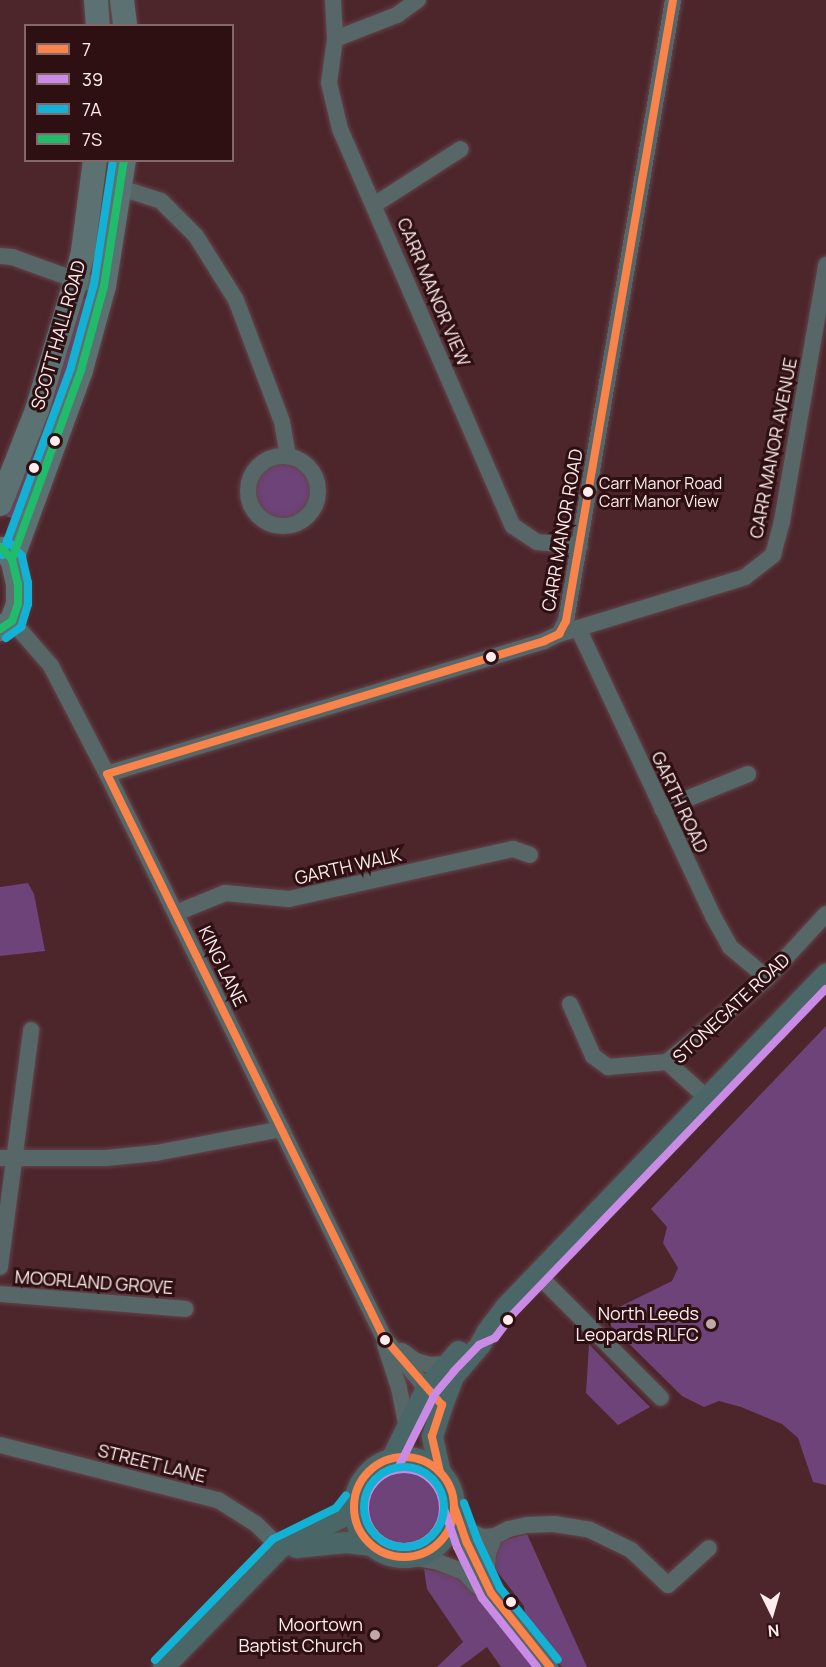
<!DOCTYPE html>
<html>
<head>
<meta charset="utf-8">
<style>
	body { margin:0 }
	#map { position:relative; width:826px; height:1667px; overflow:hidden; background:#4d262c; font-family:Manrope,sans-serif }
	div>[style] { position:absolute }
	.green>* { inset:0; background:#6e4379 }
	.round { border-radius:50% }
	.roads { filter:drop-shadow(0 0 2px #62454a) drop-shadow(0 0 2px #62454a) }
	.minor>* { height:16px; margin:-8px; padding:0 8px; transform-origin:8px; border-radius:8px; background:#576667 }
	.minor>.ring { margin:-8px; padding:0; box-sizing:content-box; background:none; border:16px solid #576667; border-radius:50% }
	.major>* { height:21px; margin:-10.5px; padding:0 10.5px; transform-origin:10.5px; border-radius:10.5px; background:#4a6667 }
	.major>.ring { margin:-10.5px; padding:0; box-sizing:content-box; background:none; border:21px solid #4a6667; border-radius:50% }
	.highway>* { height:24px; margin:-12px; padding:0 12px; transform-origin:12px; border-radius:12px; background:#5b7172 }
	.bus-1>* { height:8px; margin:-4px; padding:0 4px; transform-origin:4px; border-radius:4px; background:#f8844c }
	.bus-1>.ring { margin:-4px; padding:0; box-sizing:content-box; background:none; border:8px solid #f8844c; border-radius:50% }
	.bus-2>* { height:8px; margin:-4px; padding:0 4px; transform-origin:4px; border-radius:4px; background:#ca8be6 }
	.bus-2>.ring { margin:-4px; padding:0; box-sizing:content-box; background:none; border:8px solid #ca8be6; border-radius:50% }
	.bus-3>* { height:8px; margin:-4px; padding:0 4px; transform-origin:4px; border-radius:4px; background:#13b2d5 }
	.bus-3>.ring { margin:-4px; padding:0; box-sizing:content-box; background:none; border:8px solid #13b2d5; border-radius:50% }
	.bus-4>* { height:8px; margin:-4px; padding:0 4px; transform-origin:4px; border-radius:4px; background:#20bc6c }
	.dots>* { width:16px; height:16px; translate:-50% -50%; box-sizing:border-box; border:3px solid #2e1013; border-radius:50% }
	span { translate:-50% -50%; white-space:nowrap; text-align:center; line-height:1.15; -webkit-text-stroke:6px #2e1013; paint-order:stroke }
	.bus-label { font-size:16px; color:#ffeded }
	.left { translate:0 -50%; text-align:left }
	.street-label { font-size:18px; color:#ffeded }
	.poi-label { font-size:18px; color:#ffeded }
	.right { translate:-100% -50%; text-align:right }
	.legend { position:absolute; left:24px; top:24px; width:210px; height:138px; box-sizing:border-box; background:#2e1013; border:2px solid #82686a; margin:0; padding:8px 10px; list-style:none; font-size:18px; color:#ffeded }
	.legend li { display:flex; align-items:center; gap:12px; height:30px }
	.legend b { width:30px; border:2px solid #82686a }
	.north { position:absolute; left:742px; top:1583px; width:60px; height:60px; -webkit-text-stroke:4px #2e1013; paint-order:stroke; rotate:175deg; font-size:16px; font-weight:700; line-height:24px; text-align:center; color:#ffeded }
	.north::after { content:''; display:block; margin:auto; width:21px; height:27px; background:#ffeded; clip-path:polygon(50% 0,100% 100%,50% 72%,0 100%) }
</style>
</head>
<body>
<div id="map">
	<div class="green">
		<i style="clip-path:polygon(88px 298px,76px 350px,14px 519px,6px 516px,27px 461px,82px 299px)"></i>
		<i class="round" style="left:255px;top:464px;width:56px;height:56px"></i>
		<i style="clip-path:polygon(28px 883px,34px 894px,45px 951px,0 956px,0 887px)"></i>
		<i style="clip-path:polygon(826px 1026px,826px 1485px,813px 1482px,798px 1438px,782px 1424px,741px 1407px,719px 1401px,704px 1407px,682px 1396px,601px 1316px,672px 1281px,678px 1268px,663px 1243px,667px 1227px,651px 1209px)"></i>
		<i style="clip-path:polygon(589px 1344px,629px 1386px,650px 1407px,618px 1425px,586px 1393px)"></i>
		<i class="round" style="left:365px;top:1468px;width:78px;height:78px"></i>
		<i style="clip-path:polygon(527px 1534px,587px 1667px,562px 1667px,526px 1622px,524px 1606px,492px 1565px,495px 1550px,504px 1540px)"></i>
		<i style="clip-path:polygon(424px 1569px,454px 1574px,469px 1586px,498px 1617px,537px 1667px,501px 1667px,487px 1647px,460px 1667px,437px 1667px,463px 1642px,427px 1589px)"></i>
	</div>
	<div class="roads">
		<div class="minor">
			<i style="left:333px;top:0;width:39px;rotate:87deg"></i>
			<i style="left:335px;top:39px;width:44px;rotate:97.8deg"></i>
			<i style="left:329px;top:83px;width:47px;rotate:76.6deg"></i>
			<i style="left:340px;top:129px;width:433px;rotate:66.5deg"></i>
			<i style="left:513px;top:526px;width:29px;rotate:34deg"></i>
			<i style="left:537px;top:542px;width:43px;rotate:5.3deg"></i>
			<i style="left:335px;top:39px;width:66px;rotate:-21.2deg"></i>
			<i style="left:397px;top:15px;width:26px;rotate:-36deg"></i>
			<i style="left:121px;top:188px;width:42px;rotate:18deg"></i>
			<i style="left:161px;top:201px;width:49px;rotate:45deg"></i>
			<i style="left:196px;top:236px;width:75px;rotate:58deg"></i>
			<i style="left:236px;top:300px;width:130px;rotate:69.3deg"></i>
			<i style="left:282px;top:422px;width:35px;rotate:80deg"></i>
			<i style="left:374px;top:205px;width:103px;rotate:-32.8deg"></i>
			<i style="left:0;top:256px;width:12px;rotate:5deg"></i>
			<i style="left:12px;top:257px;width:68px;rotate:19.8deg"></i>
			<i style="left:76px;top:280px;width:29px;rotate:12deg"></i>
			<i class="ring" style="left:248px;top:456px;width:54px;height:54px"></i>
			<i style="left:12px;top:621px;width:60px;rotate:49.1deg"></i>
			<i style="left:51px;top:666px;width:122px;rotate:62.6deg"></i>
			<i style="left:107px;top:774px;width:628px;rotate:63.84deg"></i>
			<i style="left:384px;top:1338px;width:65px;rotate:50deg"></i>
			<i style="left:578px;top:628px;width:318px;rotate:64.9deg"></i>
			<i style="left:713px;top:916px;width:35px;rotate:61deg"></i>
			<i style="left:730px;top:947px;width:48px;rotate:40deg"></i>
			<i style="left:559px;top:634px;width:195px;rotate:-17deg"></i>
			<i style="left:745px;top:577px;width:36px;rotate:-38deg"></i>
			<i style="left:773px;top:555px;width:35px;rotate:-75deg"></i>
			<i style="left:782px;top:521px;width:260px;rotate:-80.2deg"></i>
			<i style="left:107px;top:774px;width:457px;rotate:-16.9deg"></i>
			<i style="left:544px;top:641px;width:17px;rotate:-25deg"></i>
			<i style="left:559px;top:634px;width:15px;rotate:-62deg"></i>
			<i style="left:566px;top:621px;width:630px;rotate:-80.22deg"></i>
			<i style="left:662px;top:809px;width:93px;rotate:-22.1deg"></i>
			<i style="left:176px;top:913px;width:53px;rotate:-22.2deg"></i>
			<i style="left:225px;top:893px;width:64px;rotate:5.4deg"></i>
			<i style="left:289px;top:899px;width:230px;rotate:-12.6deg"></i>
			<i style="left:513px;top:849px;width:18px;rotate:19deg"></i>
			<i style="left:570px;top:1004px;width:57px;rotate:66.1deg"></i>
			<i style="left:593px;top:1056px;width:19px;rotate:36deg"></i>
			<i style="left:608px;top:1067px;width:59px;rotate:-4.8deg"></i>
			<i style="left:707px;top:1098px;width:54px;rotate:-138deg"></i>
			<i style="left:667px;top:1062px;width:131px;rotate:-40deg"></i>
			<i style="left:767px;top:978px;width:87px;rotate:-47.3deg"></i>
			<i style="left:0;top:1158px;width:106px"></i>
			<i style="left:106px;top:1158px;width:50px;rotate:-5.7deg"></i>
			<i style="left:156px;top:1153px;width:128px;rotate:-10.8deg"></i>
			<i style="left:0;top:1267px;width:239px;rotate:-82.5deg"></i>
			<i style="left:537px;top:1274px;width:175px;rotate:45deg"></i>
			<i style="left:0;top:1294px;width:186px;rotate:4.6deg"></i>
			<i style="left:385px;top:1345px;width:45px;rotate:72deg"></i>
			<i style="left:399px;top:1388px;width:41px;rotate:78.7deg"></i>
			<i style="left:402px;top:1351px;width:17px;rotate:36deg"></i>
			<i style="left:416px;top:1361px;width:15px;rotate:16deg"></i>
			<i style="left:430px;top:1365px;width:16px;rotate:-4deg"></i>
			<i style="left:0;top:1445px;width:225px;rotate:14.2deg"></i>
			<i style="left:218px;top:1500px;width:45px;rotate:32.3deg"></i>
			<i style="left:256px;top:1524px;width:33px;rotate:44deg"></i>
			<i style="left:454px;top:1506px;width:39px;rotate:71deg"></i>
			<i style="left:467px;top:1543px;width:40px;rotate:62deg"></i>
			<i style="left:486px;top:1578px;width:16px;rotate:72deg"></i>
			<i style="left:491px;top:1593px;width:95px;rotate:51.4deg"></i>
			<i style="left:463px;top:1529px;width:22px;rotate:22deg"></i>
			<i style="left:483px;top:1537px;width:12px;rotate:-5deg"></i>
			<i style="left:495px;top:1536px;width:16px;rotate:-27deg"></i>
			<i style="left:509px;top:1529px;width:18px;rotate:-13deg"></i>
			<i style="left:527px;top:1525px;width:27px;rotate:-2deg"></i>
			<i style="left:554px;top:1524px;width:36px;rotate:9deg"></i>
			<i style="left:590px;top:1530px;width:46px;rotate:26deg"></i>
			<i style="left:631px;top:1550px;width:51px;rotate:43.4deg"></i>
			<i style="left:668px;top:1585px;width:55px;rotate:-42.1deg"></i>
			<i style="left:412px;top:1557px;width:26px;rotate:11deg"></i>
			<i style="left:438px;top:1562px;width:28px;rotate:21deg"></i>
			<i style="left:464px;top:1572px;width:18px;rotate:47deg"></i>
			<i style="left:476px;top:1585px;width:17px;rotate:28deg"></i>
			<i style="left:486px;top:1578px;width:25px;rotate:-85deg"></i>
			<i style="left:488px;top:1553px;width:18px;rotate:-68deg"></i>
		</div>
		<div class="major">
			<i class="ring" style="left:354px;top:1457px;width:79px;height:79px"></i>
			<i style="left:391px;top:1459px;width:79px;rotate:-63.8deg"></i>
			<i style="left:426px;top:1388px;width:49px;rotate:-49.1deg"></i>
			<i style="left:440px;top:1472px;width:37px;rotate:-103deg"></i>
			<i style="left:432px;top:1436px;width:33px;rotate:-72deg"></i>
			<i style="left:442px;top:1405px;width:31px;rotate:-69deg"></i>
			<i style="left:453px;top:1376px;width:42px;rotate:-49.8deg"></i>
			<i style="left:480px;top:1344px;width:15px;rotate:-62deg"></i>
			<i style="left:487px;top:1331px;width:30px;rotate:-53deg"></i>
			<i style="left:505px;top:1307px;width:463px;rotate:-46.1deg"></i>
			<i style="left:296px;top:1547px;width:50px;rotate:-5.7deg"></i>
			<i style="left:346px;top:1542px;width:24px;rotate:7deg"></i>
			<i style="left:163px;top:1667px;width:168px;rotate:-45.7deg"></i>
			<i style="left:280px;top:1547px;width:70px;rotate:-26.2deg"></i>
			<i style="left:343px;top:1516px;width:19px;rotate:-54deg"></i>
		</div>
		<div class="highway">
			<i style="left:96px;top:0;width:26px;rotate:86deg"></i>
			<i style="left:122px;top:0;width:26px;rotate:83deg"></i>
			<i style="left:0;top:504px;width:101px;rotate:-68.5deg"></i>
			<i style="left:37px;top:410px;width:136px;rotate:-73.3deg"></i>
			<i style="left:76px;top:280px;width:30px;rotate:-76deg"></i>
			<i style="left:83px;top:251px;width:92px;rotate:-82.5deg"></i>
			<i style="left:12px;top:559px;width:201px;rotate:-69.9deg"></i>
			<i style="left:81px;top:370px;width:87px;rotate:-74.7deg"></i>
			<i style="left:104px;top:286px;width:128px;rotate:-81deg"></i>
			<i style="left:0;top:629px;width:14px;rotate:-34deg"></i>
			<i style="left:12px;top:621px;width:18px;rotate:-71deg"></i>
			<i style="left:18px;top:604px;width:20px;rotate:-90deg"></i>
			<i style="left:18px;top:584px;width:26px;rotate:-103deg"></i>
			<i style="left:12px;top:559px;width:14px;rotate:-135deg"></i>
		</div>
	</div>
	<div class="bus-1">
		<i class="ring" style="left:354px;top:1457px;width:92px;height:92px"></i>
		<i style="left:440px;top:1472px;width:37px;rotate:-103deg"></i>
		<i style="left:432px;top:1436px;width:33px;rotate:-72deg"></i>
		<i style="left:442px;top:1405px;width:89px;rotate:-130.9deg"></i>
		<i style="left:384px;top:1338px;width:628px;rotate:-116.16deg"></i>
		<i style="left:107px;top:774px;width:457px;rotate:-16.9deg"></i>
		<i style="left:544px;top:641px;width:17px;rotate:-25deg"></i>
		<i style="left:559px;top:634px;width:15px;rotate:-62deg"></i>
		<i style="left:566px;top:621px;width:630px;rotate:-80.22deg"></i>
		<i style="left:454px;top:1506px;width:39px;rotate:71deg"></i>
		<i style="left:467px;top:1543px;width:55px;rotate:64.4deg"></i>
		<i style="left:491px;top:1593px;width:95px;rotate:51.4deg"></i>
	</div>
	<div class="bus-2">
		<i style="left:400px;top:1464px;width:78px;rotate:-63.4deg"></i>
		<i style="left:435px;top:1394px;width:30px;rotate:-50deg"></i>
		<i style="left:454px;top:1371px;width:36px;rotate:-46deg"></i>
		<i style="left:479px;top:1345px;width:17px;rotate:-24deg"></i>
		<i style="left:495px;top:1338px;width:30px;rotate:-53deg"></i>
		<i style="left:513px;top:1314px;width:451px;rotate:-46.1deg"></i>
		<i class="ring" style="left:365px;top:1469px;width:70px;height:70px"></i>
		<i style="left:444px;top:1509px;width:40px;rotate:71.1deg"></i>
		<i style="left:457px;top:1547px;width:57px;rotate:63.9deg"></i>
		<i style="left:482px;top:1598px;width:88px;rotate:51.4deg"></i>
	</div>
	<div class="bus-3">
		<i style="left:2px;top:555px;width:200px;rotate:-69.8deg"></i>
		<i style="left:71px;top:367px;width:86px;rotate:-74.5deg"></i>
		<i style="left:94px;top:284px;width:125px;rotate:-81.3deg"></i>
		<i style="left:6px;top:638px;width:19px;rotate:-36deg"></i>
		<i style="left:21px;top:627px;width:24px;rotate:-73deg"></i>
		<i style="left:28px;top:604px;width:21px;rotate:-90deg"></i>
		<i style="left:28px;top:583px;width:28px;rotate:-103deg"></i>
		<i style="left:22px;top:556px;width:22px;rotate:-133deg"></i>
		<i class="ring" style="left:364px;top:1467px;width:72px;height:72px"></i>
		<i style="left:464px;top:1503px;width:38px;rotate:70deg"></i>
		<i style="left:477px;top:1539px;width:54px;rotate:64.9deg"></i>
		<i style="left:500px;top:1588px;width:92px;rotate:51.1deg"></i>
		<i style="left:155px;top:1660px;width:169px;rotate:-45.7deg"></i>
		<i style="left:273px;top:1539px;width:70px;rotate:-26.2deg"></i>
		<i style="left:336px;top:1508px;width:16px;rotate:-52deg"></i>
	</div>
	<div class="bus-4">
		<i style="left:0;top:547px;width:17px;rotate:45deg"></i>
		<i style="left:12px;top:559px;width:26px;rotate:77deg"></i>
		<i style="left:18px;top:584px;width:20px;rotate:90deg"></i>
		<i style="left:18px;top:604px;width:18px;rotate:109deg"></i>
		<i style="left:12px;top:621px;width:14px;rotate:146deg"></i>
		<i style="left:12px;top:559px;width:201px;rotate:-69.9deg"></i>
		<i style="left:81px;top:370px;width:87px;rotate:-74.7deg"></i>
		<i style="left:104px;top:286px;width:128px;rotate:-81deg"></i>
	</div>
	<div class="dots">
		<i style="left:55px;top:441px;background:#ffeded"></i>
		<i style="left:34px;top:468px;background:#ffeded"></i>
		<i style="left:588px;top:492px;background:#ffeded"></i>
		<i style="left:491px;top:657px;background:#ffeded"></i>
		<i style="left:508px;top:1320px;background:#ffeded"></i>
		<i style="left:711px;top:1324px;background:#c1a7a9"></i>
		<i style="left:385px;top:1340px;background:#ffeded"></i>
		<i style="left:511px;top:1602px;background:#ffeded"></i>
		<i style="left:375px;top:1635px;background:#c1a7a9"></i>
	</div>
	<div class="bus-label">
		<span class="left" style="left:599px;top:492px">Carr Manor Road<br>Carr Manor View</span>
	</div>
	<div class="street-label">
		<span style="left:434px;top:292px;rotate:67deg">CARR MANOR VIEW</span>
		<span style="left:58px;top:335px;rotate:-74deg">SCOTT HALL ROAD</span>
		<span style="left:773px;top:448px;rotate:-79deg">CARR MANOR AVENUE</span>
		<span style="left:562px;top:530px;rotate:-80deg">CARR MANOR ROAD</span>
		<span style="left:680px;top:802px;rotate:65deg">GARTH ROAD</span>
		<span style="left:348px;top:866px;rotate:-13deg">GARTH WALK</span>
		<span style="left:223px;top:966px;rotate:64deg">KING LANE</span>
		<span style="left:731px;top:1008px;rotate:-43deg">STONEGATE ROAD</span>
		<span style="left:94px;top:1282px;rotate:4deg">MOORLAND GROVE</span>
		<span style="left:152px;top:1463px;rotate:14deg">STREET LANE</span>
	</div>
	<div class="poi-label">
		<span class="right" style="left:699px;top:1324px">North Leeds<br>Leopards RLFC</span>
		<span class="right" style="left:363px;top:1635px">Moortown<br>Baptist Church</span>
	</div>
	<ul class="legend">
	<li><b style="height:8px;background:#f8844c"></b>7</li>
	<li><b style="height:8px;background:#ca8be6"></b>39</li>
	<li><b style="height:8px;background:#13b2d5"></b>7A</li>
	<li><b style="height:8px;background:#20bc6c"></b>7S</li>
	</ul>
	<div class="north">N</div>
</div>
</body>
</html>
